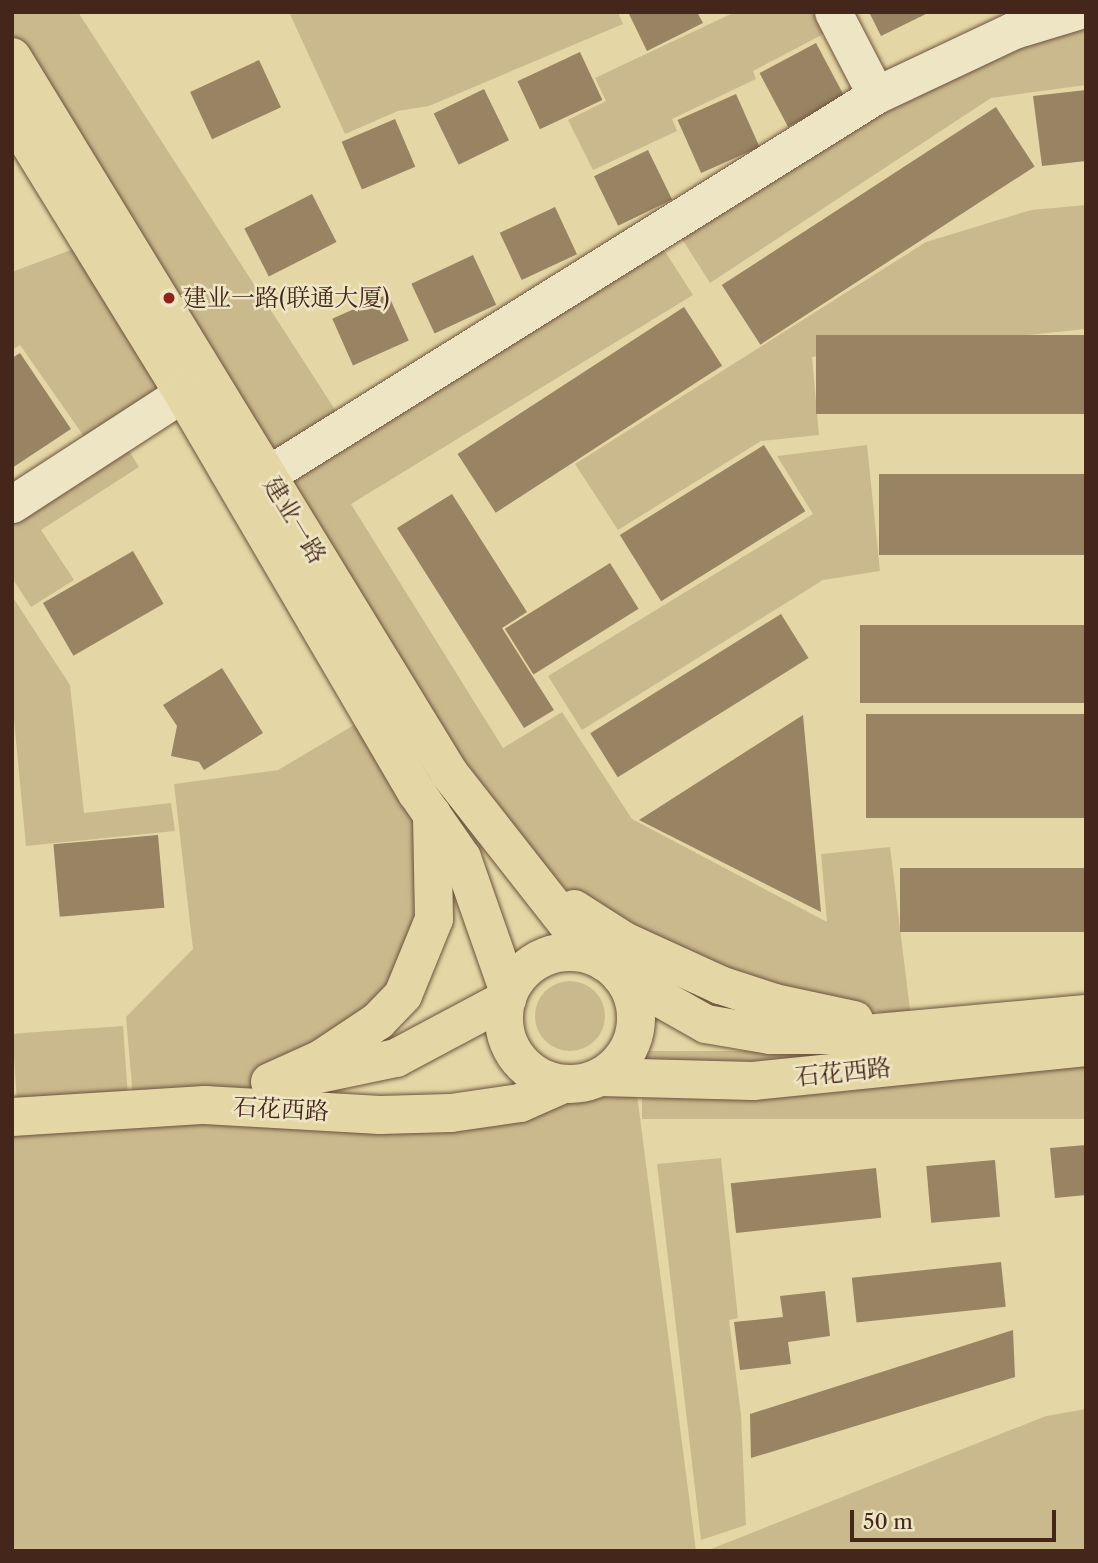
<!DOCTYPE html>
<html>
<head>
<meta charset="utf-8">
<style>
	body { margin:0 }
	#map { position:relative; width:1098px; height:1563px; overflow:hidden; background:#e5d7a5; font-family:"Libre Caslon Text","Noto Serif SC",serif }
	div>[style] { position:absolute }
	.green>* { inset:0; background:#cab98d; transform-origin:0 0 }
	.round { border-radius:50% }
	.building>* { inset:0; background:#988362; transform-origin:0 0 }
	.roads { filter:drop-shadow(0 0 2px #6c533d) drop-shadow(0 0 2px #6c533d) }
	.minor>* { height:37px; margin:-18.5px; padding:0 18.5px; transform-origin:18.5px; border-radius:18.5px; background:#eee5c4 }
	.major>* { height:38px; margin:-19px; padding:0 19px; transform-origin:19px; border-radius:19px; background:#e5d7a5 }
	.major>.ring { margin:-19px; padding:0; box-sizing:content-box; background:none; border:38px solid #e5d7a5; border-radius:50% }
	.dots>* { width:19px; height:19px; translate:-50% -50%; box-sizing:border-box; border:4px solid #eee5c4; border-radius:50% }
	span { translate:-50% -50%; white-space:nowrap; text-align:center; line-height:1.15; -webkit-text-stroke:5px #eee5c4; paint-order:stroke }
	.poi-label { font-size:24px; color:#44271a }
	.left { translate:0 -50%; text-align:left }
	.street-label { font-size:24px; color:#44271a }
	.frame { position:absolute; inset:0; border:14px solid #44271a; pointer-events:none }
	.scale { position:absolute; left:850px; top:1510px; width:206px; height:32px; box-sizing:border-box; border:4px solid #44271a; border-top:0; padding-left:9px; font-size:21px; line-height:24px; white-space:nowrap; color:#44271a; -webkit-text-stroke:5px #eee5c4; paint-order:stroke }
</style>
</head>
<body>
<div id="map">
	<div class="green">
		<i style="clip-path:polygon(12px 12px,78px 12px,343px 422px,273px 464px,12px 40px)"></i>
		<i style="clip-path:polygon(289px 12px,618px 12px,623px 24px,429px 106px,398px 111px,345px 134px)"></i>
		<i style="clip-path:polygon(735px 12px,827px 12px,835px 28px,753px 71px,756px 79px,672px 119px,677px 131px,593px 170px,568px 120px,606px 101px,595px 78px)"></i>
		<i style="clip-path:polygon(1086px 18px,1086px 85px,991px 98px,710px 283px,677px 231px,877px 100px)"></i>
		<i style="clip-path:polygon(1086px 205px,1086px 329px,812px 357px,819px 435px,761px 441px,618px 530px,575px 464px,926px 242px,1031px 210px)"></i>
		<i style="clip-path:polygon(657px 239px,693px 295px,351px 504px,503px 748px,562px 712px,632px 819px,827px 922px,821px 854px,890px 847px,911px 1018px,773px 992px,581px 901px,525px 854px,466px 779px,283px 475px)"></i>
		<i style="clip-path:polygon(84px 245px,171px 392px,90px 445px,20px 345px,12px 350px,12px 272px)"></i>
		<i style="clip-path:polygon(122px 440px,139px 467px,41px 530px,74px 580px,31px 607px,12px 578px,12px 510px)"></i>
		<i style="clip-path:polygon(867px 445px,880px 571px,823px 580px,582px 730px,548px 676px,813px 514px,777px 456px)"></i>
		<i style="clip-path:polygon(12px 596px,70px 685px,84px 813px,171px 803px,175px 831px,26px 846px,12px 699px)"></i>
		<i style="clip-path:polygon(371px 715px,432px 815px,402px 995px,269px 1081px,205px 1104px,380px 1115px,600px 1078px,635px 1079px,696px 1551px,12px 1551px,12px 1118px,134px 1109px,126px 1017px,193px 949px,174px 784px,278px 770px)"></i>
		<i class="round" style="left:535px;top:981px;width:70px;height:70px"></i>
		<i style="left:123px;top:1026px;width:77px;height:111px;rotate:86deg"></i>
		<i style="left:1086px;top:1051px;width:68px;height:444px;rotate:90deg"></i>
		<i style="clip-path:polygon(721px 1158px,738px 1318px,729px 1320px,741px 1415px,746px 1525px,701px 1540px,657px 1164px)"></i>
		<i style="clip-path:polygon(1086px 1409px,1086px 1551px,706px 1551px,1046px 1416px)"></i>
	</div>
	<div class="building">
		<i style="clip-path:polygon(628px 12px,697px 12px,703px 23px,647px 51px)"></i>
		<i style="clip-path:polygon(869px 12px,930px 12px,881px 36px)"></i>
		<i style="left:816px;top:43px;width:61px;height:64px;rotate:62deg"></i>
		<i style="left:580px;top:52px;width:53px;height:69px;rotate:65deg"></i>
		<i style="left:259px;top:60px;width:52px;height:76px;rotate:65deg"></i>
		<i style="left:484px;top:89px;width:57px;height:56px;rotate:64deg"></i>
		<i style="clip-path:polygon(1086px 90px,1086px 161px,1042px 166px,1033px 96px)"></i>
		<i style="left:736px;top:94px;width:58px;height:64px;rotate:66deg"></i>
		<i style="left:996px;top:107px;width:71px;height:327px;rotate:57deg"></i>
		<i style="left:395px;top:119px;width:52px;height:58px;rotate:67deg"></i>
		<i style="left:648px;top:150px;width:55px;height:60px;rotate:64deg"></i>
		<i style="left:312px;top:194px;width:54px;height:76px;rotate:63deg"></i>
		<i style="left:555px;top:207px;width:52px;height:61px;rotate:65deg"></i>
		<i style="left:473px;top:255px;width:55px;height:68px;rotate:65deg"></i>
		<i style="left:388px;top:294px;width:51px;height:61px;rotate:66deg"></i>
		<i style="left:684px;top:307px;width:70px;height:270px;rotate:57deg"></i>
		<i style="left:1086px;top:335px;width:79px;height:270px;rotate:90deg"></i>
		<i style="clip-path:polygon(20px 353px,71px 429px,12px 468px,12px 358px)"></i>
		<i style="left:764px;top:445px;width:78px;height:170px;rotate:58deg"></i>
		<i style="left:1086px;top:474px;width:81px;height:207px;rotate:90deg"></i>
		<i style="clip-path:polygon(452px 494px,527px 612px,502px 628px,554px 710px,524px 728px,397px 528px)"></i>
		<i style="left:133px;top:551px;width:61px;height:104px;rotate:60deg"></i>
		<i style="left:610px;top:563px;width:54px;height:124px;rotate:58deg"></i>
		<i style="left:781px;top:614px;width:52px;height:225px;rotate:58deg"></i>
		<i style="left:1086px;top:625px;width:78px;height:226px;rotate:90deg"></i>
		<i style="clip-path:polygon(222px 668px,263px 733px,204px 770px,199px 762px,171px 756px,177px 726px,163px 705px)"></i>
		<i style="left:1086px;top:714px;width:104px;height:220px;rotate:90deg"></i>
		<i style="clip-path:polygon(803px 715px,821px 912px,639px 820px)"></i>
		<i style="left:158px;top:835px;width:73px;height:105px;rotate:85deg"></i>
		<i style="left:1086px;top:868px;width:64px;height:186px;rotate:90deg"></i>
		<i style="clip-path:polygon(1086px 1145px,1086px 1195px,1055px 1198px,1050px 1148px)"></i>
		<i style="left:995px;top:1160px;width:57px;height:69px;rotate:85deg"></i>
		<i style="left:876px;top:1168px;width:50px;height:146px;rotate:84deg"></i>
		<i style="left:1001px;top:1262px;width:45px;height:150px;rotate:84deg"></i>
		<i style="clip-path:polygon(825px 1291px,830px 1336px,788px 1342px,791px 1364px,740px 1370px,734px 1322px,783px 1317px,780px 1296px)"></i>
		<i style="clip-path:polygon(1013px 1330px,1015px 1377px,751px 1458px,750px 1414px)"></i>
	</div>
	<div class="roads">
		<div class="minor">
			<i style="left:833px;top:12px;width:93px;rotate:62.6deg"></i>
			<i style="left:267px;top:475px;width:718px;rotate:-31.96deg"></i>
			<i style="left:876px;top:95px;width:153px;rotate:-25.2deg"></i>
			<i style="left:1014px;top:30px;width:63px;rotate:-16.7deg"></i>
			<i style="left:12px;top:504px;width:204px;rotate:-33deg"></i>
		</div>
		<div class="major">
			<i style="left:12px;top:57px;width:839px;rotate:58.6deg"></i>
			<i style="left:449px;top:773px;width:206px;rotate:51.9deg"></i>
			<i style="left:576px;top:935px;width:40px;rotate:43deg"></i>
			<i style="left:12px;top:115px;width:326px;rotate:58.4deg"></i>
			<i style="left:183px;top:393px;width:463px;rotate:59.7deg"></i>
			<i style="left:417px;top:793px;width:79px;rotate:55.3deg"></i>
			<i style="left:462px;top:858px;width:142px;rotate:70.7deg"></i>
			<i style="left:574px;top:909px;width:59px;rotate:32.6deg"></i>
			<i style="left:624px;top:941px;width:106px;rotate:24.6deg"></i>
			<i style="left:720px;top:985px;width:58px;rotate:18.1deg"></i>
			<i style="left:775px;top:1003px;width:81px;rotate:12.1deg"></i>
			<i class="ring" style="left:504px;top:952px;width:94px;height:94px"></i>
			<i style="left:621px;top:976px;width:98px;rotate:29.5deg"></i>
			<i style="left:706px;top:1024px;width:65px;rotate:9.8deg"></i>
			<i style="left:770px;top:1035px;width:84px"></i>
			<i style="left:854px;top:1035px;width:233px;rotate:-5.2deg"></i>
			<i style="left:305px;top:1077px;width:93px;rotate:-11.8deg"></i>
			<i style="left:396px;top:1058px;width:126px;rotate:-28deg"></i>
			<i style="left:600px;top:1077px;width:153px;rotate:1.5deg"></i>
			<i style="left:753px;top:1081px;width:335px;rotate:-5.8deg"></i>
			<i style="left:270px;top:1082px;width:56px;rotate:-24.3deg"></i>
			<i style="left:321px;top:1059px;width:69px;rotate:-33.7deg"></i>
			<i style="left:378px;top:1021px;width:36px;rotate:-46deg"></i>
			<i style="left:403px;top:995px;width:82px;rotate:-67.8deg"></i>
			<i style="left:434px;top:919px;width:105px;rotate:-91.1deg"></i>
			<i style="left:12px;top:1117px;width:193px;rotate:-3.6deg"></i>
			<i style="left:205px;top:1105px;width:175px;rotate:3.3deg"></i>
			<i style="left:380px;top:1115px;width:71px;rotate:-1.6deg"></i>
			<i style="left:451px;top:1113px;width:70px;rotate:-8.2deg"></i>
			<i style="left:520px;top:1103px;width:47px;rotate:-23.8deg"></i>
		</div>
	</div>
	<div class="dots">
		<i style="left:169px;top:298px;background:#8f2418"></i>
	</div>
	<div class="poi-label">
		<span class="left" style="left:183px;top:298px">建业一路(联通大厦)</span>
	</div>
	<div class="street-label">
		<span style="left:295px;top:520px;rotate:59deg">建业一路</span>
		<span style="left:843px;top:1072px;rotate:-6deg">石花西路</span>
		<span style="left:281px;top:1109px;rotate:3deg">石花西路</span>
	</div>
	<div class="frame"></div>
	<div class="scale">50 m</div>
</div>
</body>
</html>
